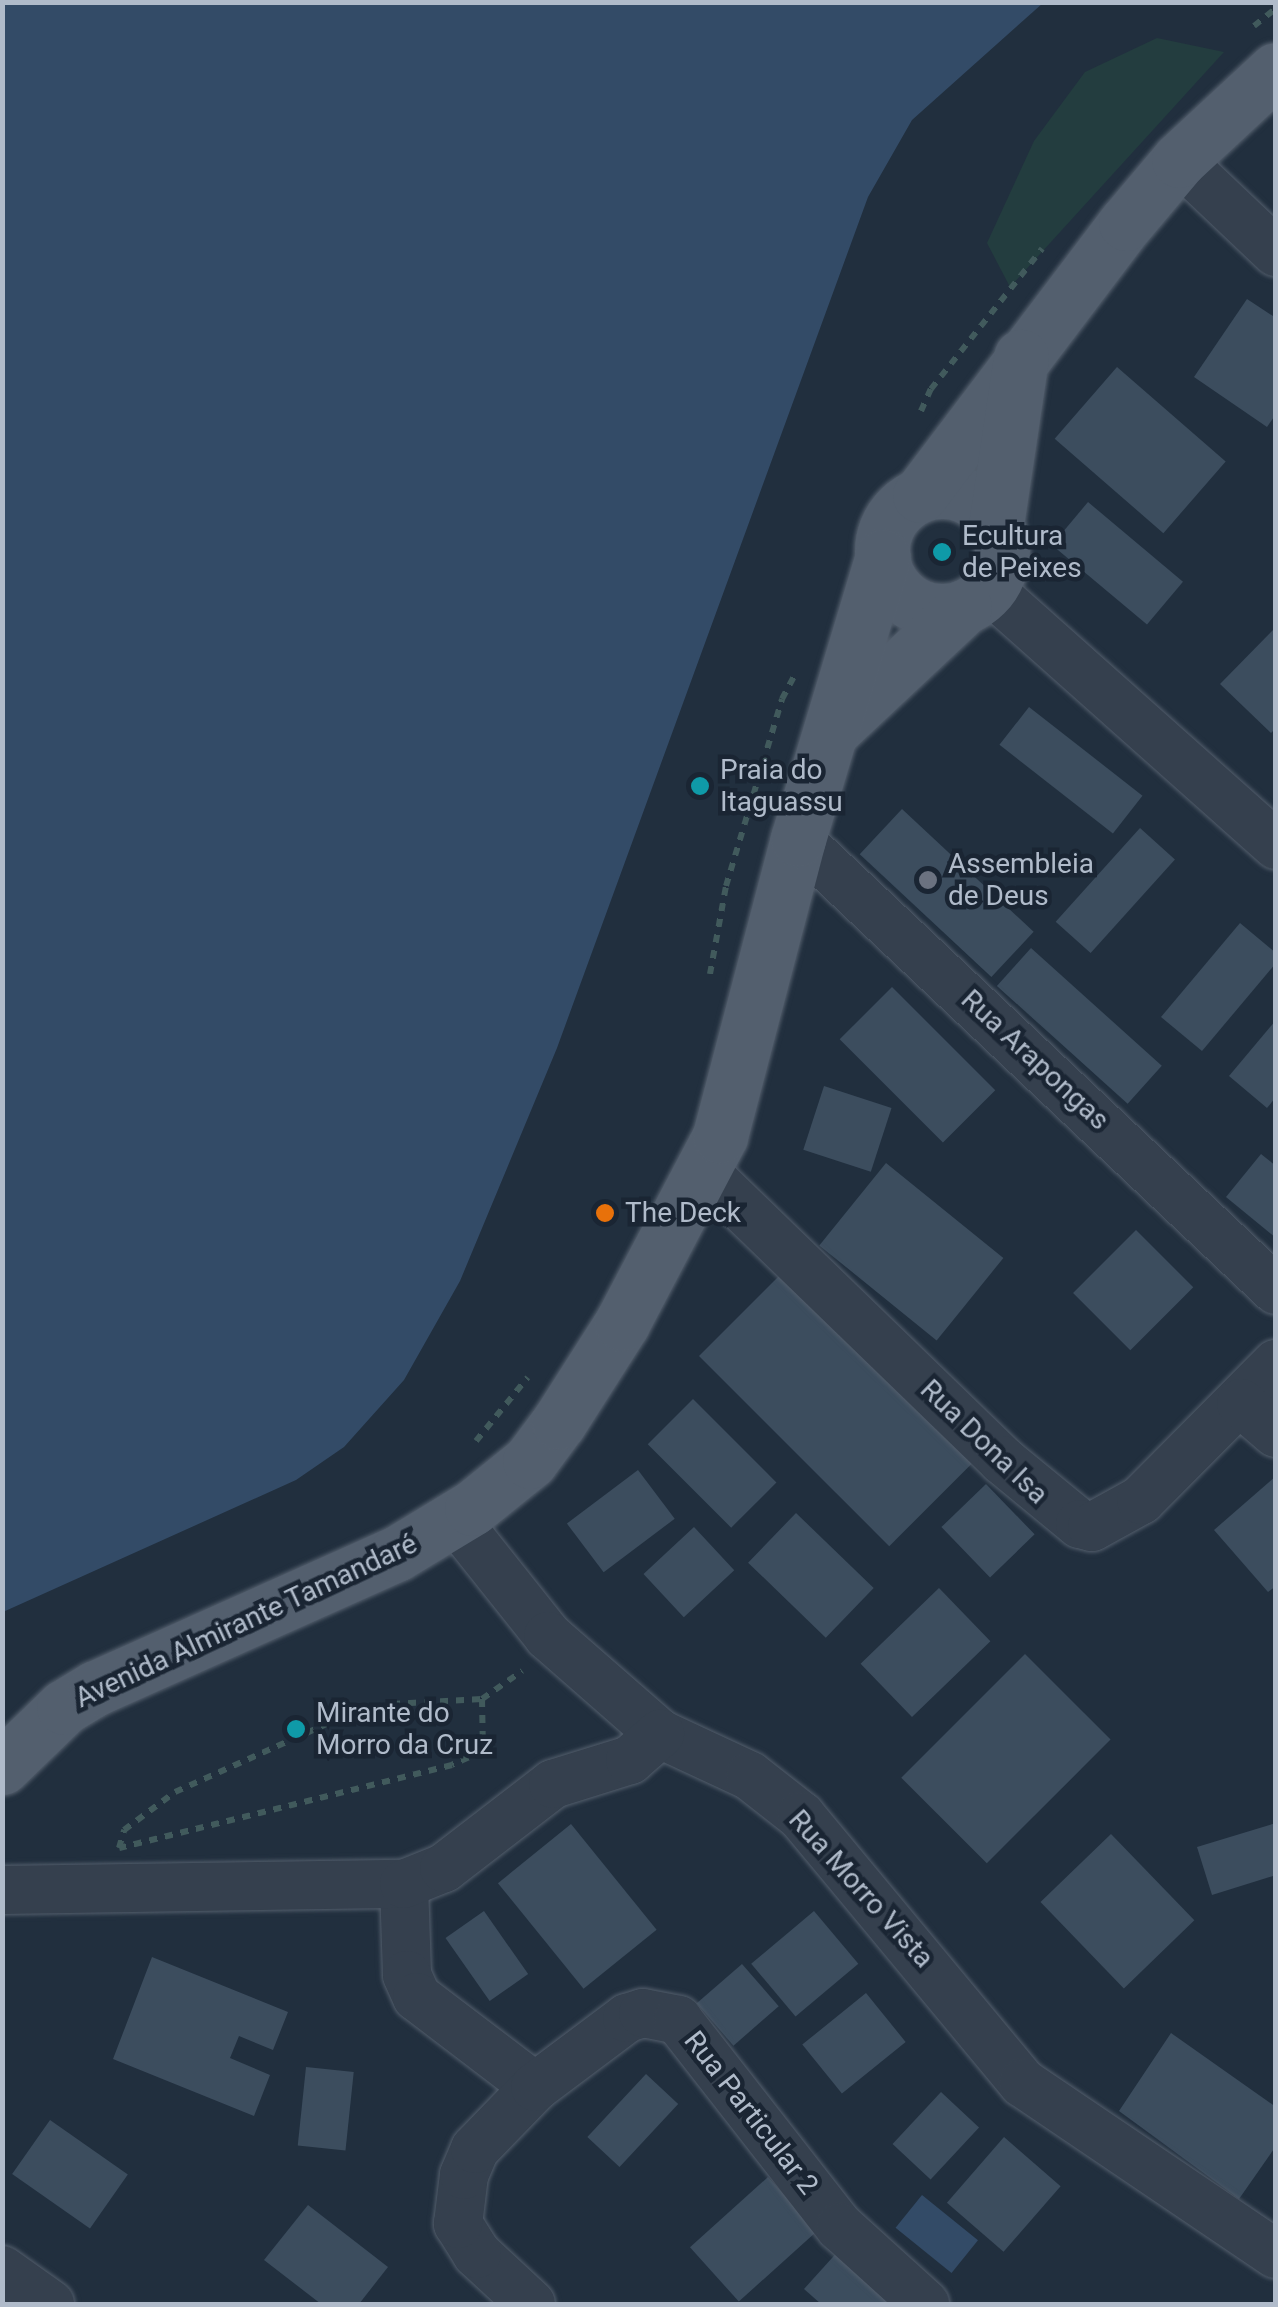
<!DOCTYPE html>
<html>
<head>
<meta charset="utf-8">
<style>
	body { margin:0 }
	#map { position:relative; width:1278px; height:2307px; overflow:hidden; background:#212f3e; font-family:Roboto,sans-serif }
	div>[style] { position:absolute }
	.green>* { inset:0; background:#233d3f }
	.water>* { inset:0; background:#334b67; transform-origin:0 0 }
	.building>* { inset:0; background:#3c4d5e; transform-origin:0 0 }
	.path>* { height:6px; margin-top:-3px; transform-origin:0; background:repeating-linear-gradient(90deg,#415a5c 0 8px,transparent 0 16px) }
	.roads { filter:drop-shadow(0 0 2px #535e6c) drop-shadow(0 0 2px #535e6c) }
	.minor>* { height:48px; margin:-24px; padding:0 24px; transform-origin:24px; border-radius:24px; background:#35404e }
	.major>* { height:55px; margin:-27.5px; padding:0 27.5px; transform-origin:27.5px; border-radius:27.5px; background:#535f6e }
	.major>.ring { margin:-27.5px; padding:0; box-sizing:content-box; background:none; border:55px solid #535f6e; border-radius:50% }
	.dots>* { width:28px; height:28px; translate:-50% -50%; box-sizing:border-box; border:5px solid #1a2533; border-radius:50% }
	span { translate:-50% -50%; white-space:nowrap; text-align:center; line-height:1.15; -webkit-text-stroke:9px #1a2533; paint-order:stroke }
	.poi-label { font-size:28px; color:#b0bbca }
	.left { translate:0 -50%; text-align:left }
	.street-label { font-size:28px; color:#b0bbca }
	.frame { position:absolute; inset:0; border:5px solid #b0bbca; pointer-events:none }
</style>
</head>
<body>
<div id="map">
	<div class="green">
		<i style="clip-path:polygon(1157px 38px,1224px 52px,1010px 287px,987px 243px,1034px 141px,1085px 72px)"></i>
	</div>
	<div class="water">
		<i style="clip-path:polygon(2px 3px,1043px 3px,912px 120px,868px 197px,557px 1048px,460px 1281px,404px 1380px,344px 1447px,296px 1480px,3px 1612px)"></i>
		<i style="left:922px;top:2195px;width:72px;height:42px;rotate:39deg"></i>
	</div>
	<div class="building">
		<i style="clip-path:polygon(1247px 299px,1276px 318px,1276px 414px,1267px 427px,1194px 377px)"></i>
		<i style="left:1117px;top:367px;width:144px;height:95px;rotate:41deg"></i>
		<i style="left:1088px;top:502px;width:124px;height:56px;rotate:40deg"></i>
		<i style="clip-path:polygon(1276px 627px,1276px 728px,1271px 733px,1220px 684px)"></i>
		<i style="left:1029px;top:707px;width:144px;height:48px;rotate:38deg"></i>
		<i style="left:902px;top:809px;width:180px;height:62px;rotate:43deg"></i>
		<i style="left:1140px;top:828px;width:47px;height:126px;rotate:42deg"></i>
		<i style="clip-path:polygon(1240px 923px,1276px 953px,1276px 963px,1202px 1051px,1161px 1017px)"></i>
		<i style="left:1031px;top:948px;width:176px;height:51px;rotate:42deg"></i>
		<i style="left:892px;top:987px;width:146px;height:74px;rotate:45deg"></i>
		<i style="clip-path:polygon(1276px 1020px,1276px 1097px,1267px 1108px,1229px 1076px)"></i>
		<i style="left:824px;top:1086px;width:71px;height:67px;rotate:18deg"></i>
		<i style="clip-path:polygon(1261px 1154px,1276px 1166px,1276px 1238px,1226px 1197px)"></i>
		<i style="left:886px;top:1163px;width:151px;height:106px;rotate:39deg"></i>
		<i style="left:1136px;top:1230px;width:81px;height:89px;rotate:45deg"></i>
		<i style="left:786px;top:1269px;width:269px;height:123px;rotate:45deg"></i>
		<i style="left:693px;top:1399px;width:118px;height:64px;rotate:45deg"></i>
		<i style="left:638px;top:1470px;width:61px;height:89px;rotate:53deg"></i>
		<i style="clip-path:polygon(1276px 1476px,1276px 1586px,1268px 1592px,1214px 1530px)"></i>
		<i style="left:986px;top:1484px;width:70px;height:62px;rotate:46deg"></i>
		<i style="left:796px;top:1513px;width:108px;height:69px;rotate:44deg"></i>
		<i style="left:694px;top:1527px;width:59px;height:69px;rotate:47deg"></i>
		<i style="left:939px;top:1588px;width:74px;height:109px;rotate:46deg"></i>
		<i style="left:1025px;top:1654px;width:121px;height:175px;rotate:45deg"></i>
		<i style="clip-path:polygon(1276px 1823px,1276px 1875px,1212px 1895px,1197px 1847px)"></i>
		<i style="left:571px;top:1824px;width:136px;height:94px;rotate:51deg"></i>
		<i style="left:1111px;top:1834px;width:120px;height:98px;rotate:46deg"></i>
		<i style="left:484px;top:1911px;width:77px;height:47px;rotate:55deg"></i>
		<i style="left:814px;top:1911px;width:69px;height:82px;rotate:50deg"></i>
		<i style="clip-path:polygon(152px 1957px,288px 2012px,273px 2050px,239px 2036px,230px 2058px,270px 2075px,254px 2116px,113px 2059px)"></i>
		<i style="left:742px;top:1964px;width:56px;height:60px;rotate:49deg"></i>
		<i style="left:866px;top:1993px;width:63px;height:82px;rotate:51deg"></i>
		<i style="clip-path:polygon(1171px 2033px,1276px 2107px,1276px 2146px,1239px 2199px,1119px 2111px)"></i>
		<i style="left:306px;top:2067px;width:48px;height:79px;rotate:6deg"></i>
		<i style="left:646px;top:2074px;width:44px;height:86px;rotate:43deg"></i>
		<i style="left:941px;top:2092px;width:52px;height:71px;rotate:43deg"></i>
		<i style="left:50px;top:2120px;width:95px;height:66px;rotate:35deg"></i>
		<i style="left:1004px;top:2137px;width:75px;height:87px;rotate:41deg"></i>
		<i style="left:768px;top:2177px;width:73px;height:105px;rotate:48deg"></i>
		<i style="clip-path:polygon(308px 2205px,388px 2267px,359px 2304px,321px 2304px,264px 2260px)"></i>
		<i style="clip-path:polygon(841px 2248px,901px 2304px,821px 2304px,804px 2289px)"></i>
	</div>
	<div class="path">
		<i style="left:1254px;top:26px;width:28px;rotate:-39deg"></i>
		<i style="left:921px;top:411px;width:24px;rotate:-66deg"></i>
		<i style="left:931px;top:389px;width:179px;rotate:-51.6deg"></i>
		<i style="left:710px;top:974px;width:89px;rotate:-79.7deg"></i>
		<i style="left:726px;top:886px;width:195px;rotate:-73.3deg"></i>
		<i style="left:782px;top:699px;width:27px;rotate:-62deg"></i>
		<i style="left:476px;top:1441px;width:82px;rotate:-50.9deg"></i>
		<i style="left:482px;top:1699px;width:52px;rotate:88.9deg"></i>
		<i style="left:483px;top:1751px;width:34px;rotate:156deg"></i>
		<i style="left:452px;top:1765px;width:343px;rotate:166deg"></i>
		<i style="left:119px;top:1848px;width:19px;rotate:-74deg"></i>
		<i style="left:124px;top:1830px;width:64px;rotate:-36.7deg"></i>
		<i style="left:175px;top:1792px;width:171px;rotate:-24.2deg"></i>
		<i style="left:331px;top:1722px;width:64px;rotate:-16.4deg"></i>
		<i style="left:392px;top:1704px;width:90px;rotate:-3.2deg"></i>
		<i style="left:482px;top:1699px;width:49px;rotate:-35deg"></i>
	</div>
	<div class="roads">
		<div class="minor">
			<i style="left:1179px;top:160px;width:134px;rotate:43.5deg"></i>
			<i style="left:989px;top:589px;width:385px;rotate:41.7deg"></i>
			<i style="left:798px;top:839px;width:657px;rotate:43.34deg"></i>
			<i style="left:705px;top:1172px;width:414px;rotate:44.1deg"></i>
			<i style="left:1002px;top:1460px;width:101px;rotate:39.4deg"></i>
			<i style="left:1080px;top:1524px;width:12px;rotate:14deg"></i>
			<i style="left:1092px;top:1527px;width:56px;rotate:-28.9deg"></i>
			<i style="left:1141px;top:1500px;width:192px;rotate:-45.2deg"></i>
			<i style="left:1241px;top:1403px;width:46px;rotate:40.6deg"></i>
			<i style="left:455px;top:1519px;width:149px;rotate:51.5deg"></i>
			<i style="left:548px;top:1636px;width:149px;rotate:41.2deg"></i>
			<i style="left:660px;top:1734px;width:99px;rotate:25deg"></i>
			<i style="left:750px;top:1776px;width:65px;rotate:38.1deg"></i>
			<i style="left:801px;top:1816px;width:347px;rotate:50.3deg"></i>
			<i style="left:1023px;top:2083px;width:305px;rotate:34.1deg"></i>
			<i style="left:404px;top:1884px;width:91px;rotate:88.1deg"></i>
			<i style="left:407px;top:1975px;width:24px;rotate:66deg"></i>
			<i style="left:417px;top:1997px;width:148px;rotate:37.3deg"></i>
			<i style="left:2px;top:1890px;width:402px;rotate:-0.9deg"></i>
			<i style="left:404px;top:1884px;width:43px;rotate:-21.8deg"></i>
			<i style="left:444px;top:1868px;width:138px;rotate:-37.6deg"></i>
			<i style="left:553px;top:1784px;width:81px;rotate:-17.3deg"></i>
			<i style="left:630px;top:1760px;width:40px;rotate:-41deg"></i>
			<i style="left:2px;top:2270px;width:59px;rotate:35.3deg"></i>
			<i style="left:531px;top:2304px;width:74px;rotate:-137.2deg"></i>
			<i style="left:477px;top:2254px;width:36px;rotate:-122deg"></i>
			<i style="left:458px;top:2224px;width:49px;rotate:-83deg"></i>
			<i style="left:464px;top:2175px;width:28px;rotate:-67deg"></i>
			<i style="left:475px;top:2149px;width:86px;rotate:-45.9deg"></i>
			<i style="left:535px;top:2087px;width:115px;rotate:-36.9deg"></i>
			<i style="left:627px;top:2018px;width:17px;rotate:-17deg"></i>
			<i style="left:643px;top:2013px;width:36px;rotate:11deg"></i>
			<i style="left:678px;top:2020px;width:263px;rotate:52deg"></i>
			<i style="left:840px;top:2227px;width:115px;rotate:42.2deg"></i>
		</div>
		<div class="major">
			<i class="ring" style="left:882px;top:491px;width:65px;height:65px"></i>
			<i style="left:920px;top:495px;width:341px;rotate:-52.9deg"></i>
			<i style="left:1126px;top:223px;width:82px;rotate:-49.9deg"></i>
			<i style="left:1179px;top:160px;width:132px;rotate:-42.9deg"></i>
			<i style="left:996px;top:525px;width:170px;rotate:-81.5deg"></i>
			<i style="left:835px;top:728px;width:177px;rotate:-43.2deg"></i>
			<i style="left:2px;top:1767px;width:86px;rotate:-44.1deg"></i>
			<i style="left:64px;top:1707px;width:37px;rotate:-31deg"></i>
			<i style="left:96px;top:1688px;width:329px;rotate:-24.1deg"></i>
			<i style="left:396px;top:1554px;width:89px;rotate:-31.2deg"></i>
			<i style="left:472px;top:1508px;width:75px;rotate:-39deg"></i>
			<i style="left:530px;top:1461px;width:49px;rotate:-53.4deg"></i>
			<i style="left:559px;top:1422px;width:117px;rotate:-57.5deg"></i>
			<i style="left:622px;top:1323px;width:211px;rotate:-62.3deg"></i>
			<i style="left:720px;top:1136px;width:307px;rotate:-75.3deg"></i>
			<i style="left:798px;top:839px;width:295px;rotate:-73.3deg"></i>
		</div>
	</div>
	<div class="dots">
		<i style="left:942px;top:552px;background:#0f9aa8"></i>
		<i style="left:700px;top:786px;background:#0f9aa8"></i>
		<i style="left:928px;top:880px;background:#6b7280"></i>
		<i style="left:605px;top:1213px;background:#e8710a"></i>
		<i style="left:296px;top:1729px;background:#0f9aa8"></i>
	</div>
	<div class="poi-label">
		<span class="left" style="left:962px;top:552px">Ecultura<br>de Peixes</span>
		<span class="left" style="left:720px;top:786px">Praia do<br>Itaguassu</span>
		<span class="left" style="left:948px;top:880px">Assembleia<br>de Deus</span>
		<span class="left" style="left:625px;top:1213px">The Deck</span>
		<span class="left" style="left:316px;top:1729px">Mirante do<br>Morro da Cruz</span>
	</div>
	<div class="street-label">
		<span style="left:1035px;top:1060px;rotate:43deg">Rua Arapongas</span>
		<span style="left:984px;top:1442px;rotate:44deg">Rua Dona Isa</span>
		<span style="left:246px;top:1621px;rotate:-25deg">Avenida Almirante Tamandaré</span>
		<span style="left:861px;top:1889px;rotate:48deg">Rua Morro Vista</span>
		<span style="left:751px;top:2113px;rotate:52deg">Rua Particular 2</span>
	</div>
	<div class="frame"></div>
</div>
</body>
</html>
